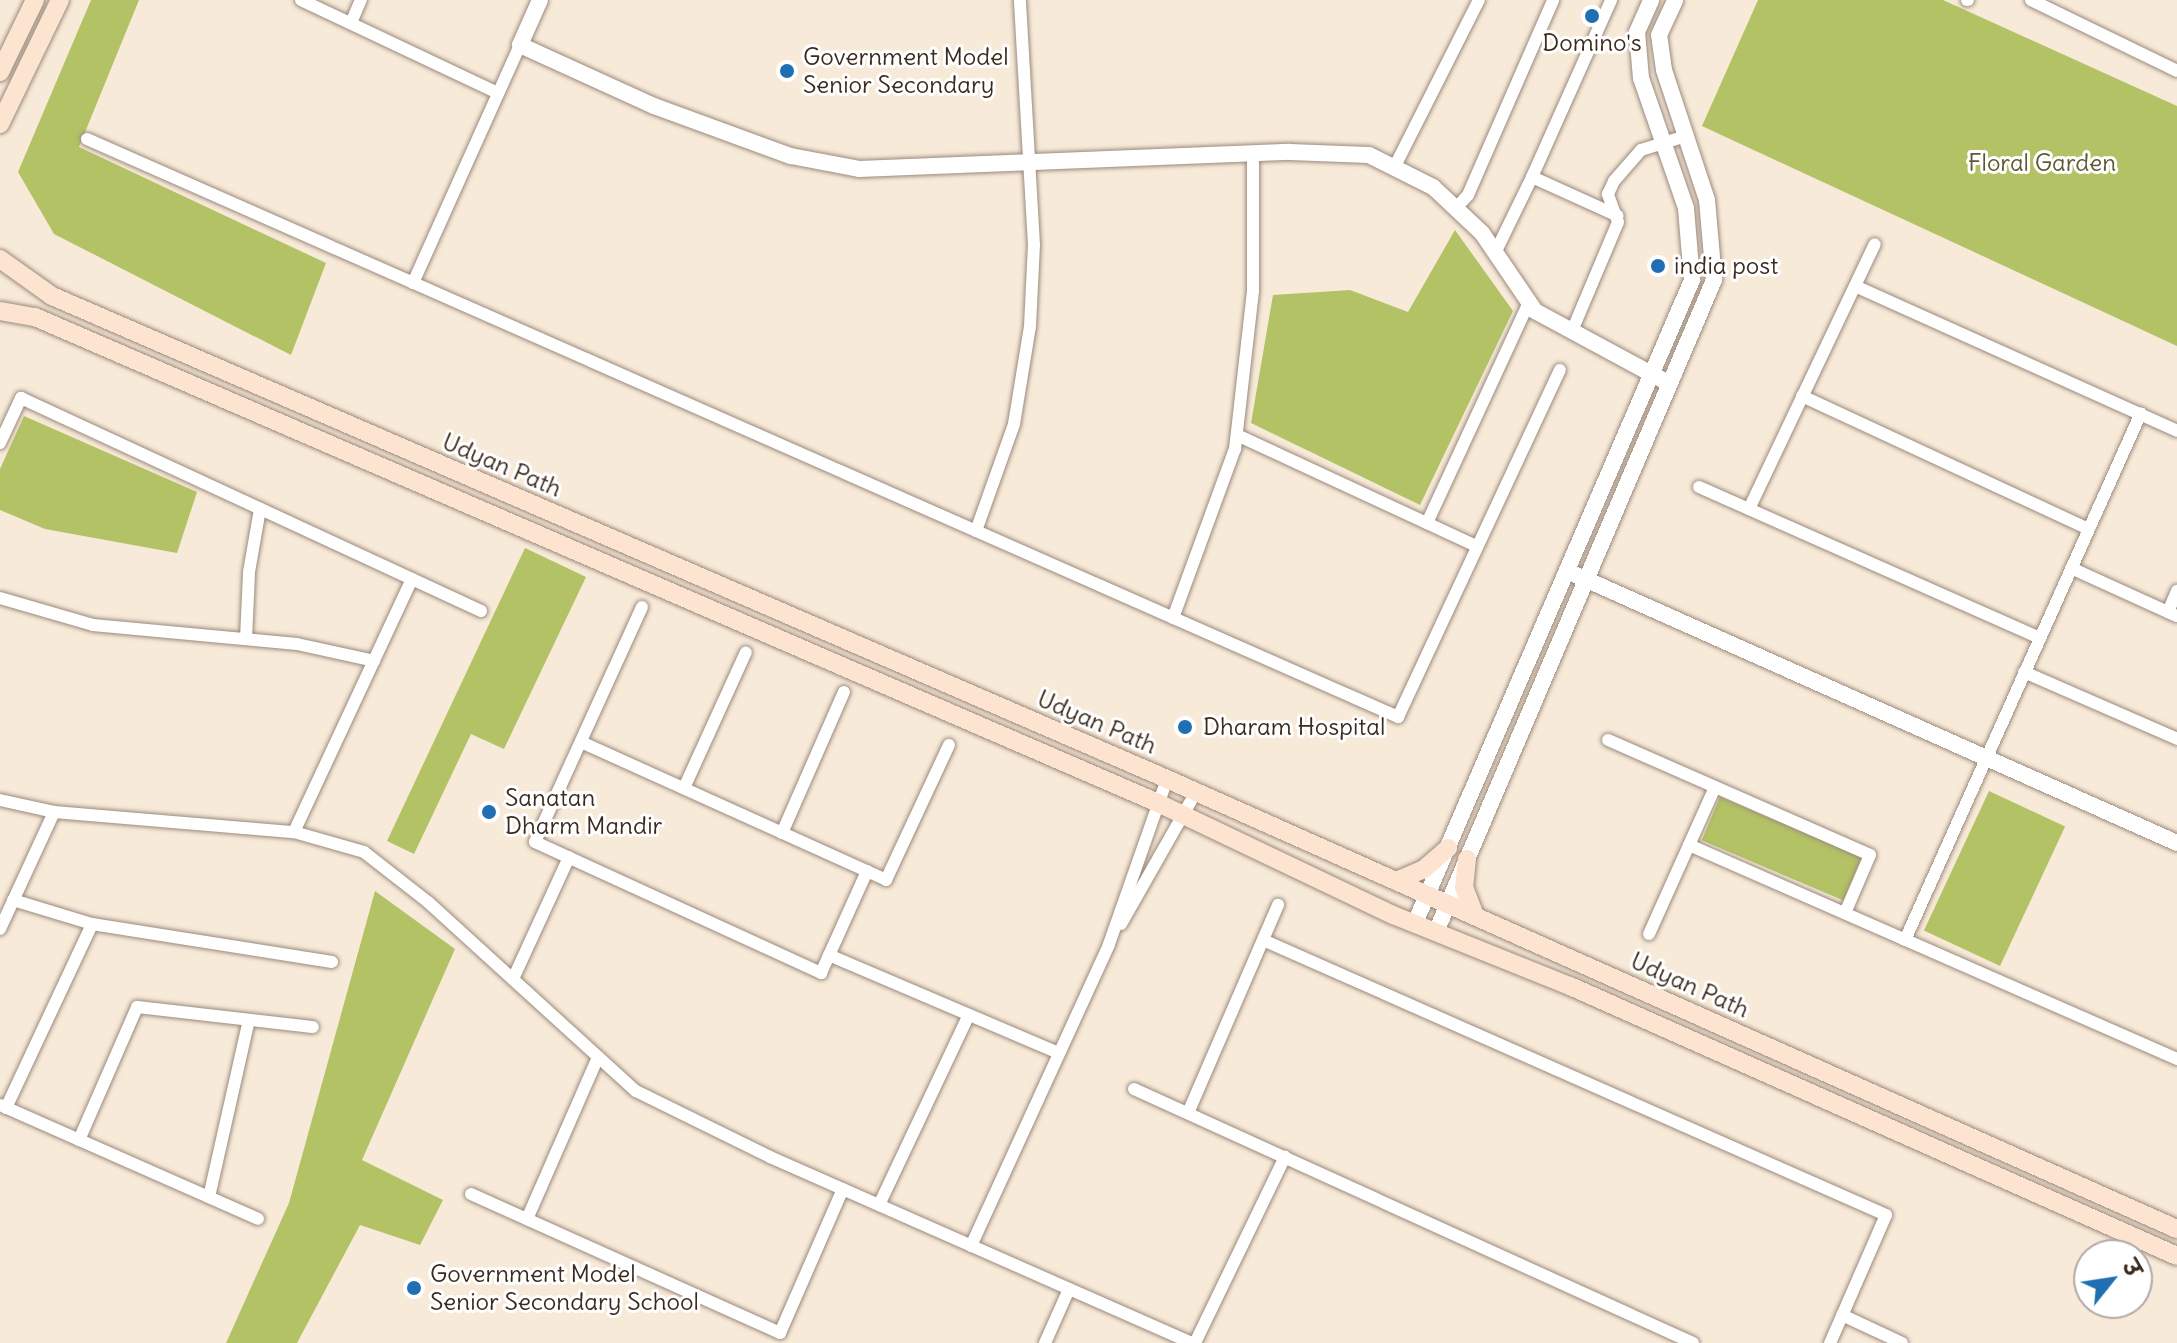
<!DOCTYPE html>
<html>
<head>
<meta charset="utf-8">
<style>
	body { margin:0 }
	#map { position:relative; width:2177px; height:1343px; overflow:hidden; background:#f8ead9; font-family:Delius,"Playpen Sans Deva",sans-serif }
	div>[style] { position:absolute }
	.green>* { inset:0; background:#b3c265; transform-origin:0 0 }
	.roads { filter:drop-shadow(0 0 2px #9a8a7c) drop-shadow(0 0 2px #9a8a7c) }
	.minor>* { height:12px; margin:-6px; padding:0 6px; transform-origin:6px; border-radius:6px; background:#fff }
	.tertiary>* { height:16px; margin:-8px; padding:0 8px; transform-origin:8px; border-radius:8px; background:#fff }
	.secondary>* { height:18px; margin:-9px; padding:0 9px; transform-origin:9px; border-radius:9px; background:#fde4d1 }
	.dots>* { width:22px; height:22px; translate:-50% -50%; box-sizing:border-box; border:4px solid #fff; border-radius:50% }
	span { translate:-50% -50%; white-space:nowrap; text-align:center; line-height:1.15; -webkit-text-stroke:6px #fff; paint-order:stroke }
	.poi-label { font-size:24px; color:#3b2a1e }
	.left { translate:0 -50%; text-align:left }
	.park-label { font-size:24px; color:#5f5833 }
	.street-label { font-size:24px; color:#3b2a1e }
	.north { position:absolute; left:2073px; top:1239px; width:80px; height:80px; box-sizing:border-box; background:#fff; border:2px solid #b1aaa5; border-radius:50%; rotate:60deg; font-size:22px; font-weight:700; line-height:32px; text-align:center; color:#3b2a1e }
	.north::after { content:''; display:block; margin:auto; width:28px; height:36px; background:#1f6fb2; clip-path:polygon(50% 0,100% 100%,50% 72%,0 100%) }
</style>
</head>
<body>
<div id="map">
	<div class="green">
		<i style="clip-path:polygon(91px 0,139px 0,79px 147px,326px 263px,291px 355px,54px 234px,18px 172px)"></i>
		<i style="clip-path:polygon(1758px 0,1943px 0,2177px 106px,2177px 346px,1702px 126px)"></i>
		<i style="clip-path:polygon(1455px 230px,1513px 311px,1420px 505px,1251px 423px,1273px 295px,1350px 290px,1408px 312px)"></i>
		<i style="clip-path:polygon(24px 416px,197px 492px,177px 553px,45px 529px,0 510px,0 469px)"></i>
		<i style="clip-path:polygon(525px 548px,586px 577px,504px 749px,471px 734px,414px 854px,387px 841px)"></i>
		<i style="left:1989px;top:791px;width:84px;height:154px;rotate:25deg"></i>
		<i style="left:1720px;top:797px;width:154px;height:47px;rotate:23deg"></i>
		<i style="clip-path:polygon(375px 891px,455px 949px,362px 1160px,443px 1200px,420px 1245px,360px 1225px,297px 1343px,226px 1343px,289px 1203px)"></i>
	</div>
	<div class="roads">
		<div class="minor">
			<i style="left:301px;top:0;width:218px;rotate:25.3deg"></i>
			<i style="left:1967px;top:0;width:1px"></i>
			<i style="left:2031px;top:0;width:162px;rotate:25.9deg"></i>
			<i style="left:351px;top:23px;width:25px;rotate:-67deg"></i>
			<i style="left:87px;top:139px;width:1433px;rotate:23.79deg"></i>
			<i style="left:1398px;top:717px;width:383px;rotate:-65deg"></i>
			<i style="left:1394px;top:168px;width:188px;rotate:-63.2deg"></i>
			<i style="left:1532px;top:177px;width:194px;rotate:-65.9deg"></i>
			<i style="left:1455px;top:209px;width:19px;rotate:-47deg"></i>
			<i style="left:1468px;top:195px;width:213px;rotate:-66.4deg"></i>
			<i style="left:1495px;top:253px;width:85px;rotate:-64deg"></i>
			<i style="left:1532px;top:177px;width:94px;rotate:24.4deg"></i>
			<i style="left:413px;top:283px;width:261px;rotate:-65.8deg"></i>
			<i style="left:1855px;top:286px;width:353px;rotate:24.2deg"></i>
			<i style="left:1572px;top:331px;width:118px;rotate:-67.1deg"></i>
			<i style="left:1618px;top:222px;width:30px;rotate:-110deg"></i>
			<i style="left:1608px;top:194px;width:14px;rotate:-65deg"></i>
			<i style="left:1614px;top:181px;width:41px;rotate:-48.9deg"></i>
			<i style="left:1641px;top:150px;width:47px;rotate:-17.3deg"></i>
			<i style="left:1802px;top:396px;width:315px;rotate:24.9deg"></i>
			<i style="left:1237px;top:435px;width:264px;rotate:24.9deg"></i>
			<i style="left:0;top:443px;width:50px;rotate:-65deg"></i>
			<i style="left:21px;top:398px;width:507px;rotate:24.85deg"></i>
			<i style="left:1699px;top:487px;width:373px;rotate:23.9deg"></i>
			<i style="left:1749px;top:509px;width:293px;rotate:-64.6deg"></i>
			<i style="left:1427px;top:523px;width:243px;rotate:-65.2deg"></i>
			<i style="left:976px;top:531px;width:114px;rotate:-70.4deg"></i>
			<i style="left:1014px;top:424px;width:99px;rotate:-80.7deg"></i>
			<i style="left:1030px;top:326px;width:81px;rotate:-87.2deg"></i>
			<i style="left:1034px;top:245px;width:245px;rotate:-93.3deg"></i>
			<i style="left:2071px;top:568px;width:116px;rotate:24.4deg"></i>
			<i style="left:0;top:598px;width:97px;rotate:16.2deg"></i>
			<i style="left:93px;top:625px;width:205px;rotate:5.3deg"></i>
			<i style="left:297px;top:644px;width:79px;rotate:12.4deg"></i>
			<i style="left:642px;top:607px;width:258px;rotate:114.5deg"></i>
			<i style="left:535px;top:842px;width:315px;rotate:24.6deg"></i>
			<i style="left:821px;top:973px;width:112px;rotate:-65.7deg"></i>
			<i style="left:2168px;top:612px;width:23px;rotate:-67deg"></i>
			<i style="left:1173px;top:618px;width:180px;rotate:-69.9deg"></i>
			<i style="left:1235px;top:449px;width:159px;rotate:-83.5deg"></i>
			<i style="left:1253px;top:291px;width:138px;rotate:-90deg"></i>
			<i style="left:246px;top:639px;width:67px;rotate:-87.4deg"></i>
			<i style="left:249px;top:572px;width:64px;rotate:-80.1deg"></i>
			<i style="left:2024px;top:672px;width:167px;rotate:23.6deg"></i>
			<i style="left:1608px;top:740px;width:286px;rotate:23.7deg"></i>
			<i style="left:1870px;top:855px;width:63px;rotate:113.3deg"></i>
			<i style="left:581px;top:742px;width:335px;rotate:24.3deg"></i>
			<i style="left:886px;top:880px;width:149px;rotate:-65deg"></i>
			<i style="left:684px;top:788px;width:149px;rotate:-65.5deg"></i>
			<i style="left:0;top:800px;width:55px;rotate:12.5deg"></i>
			<i style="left:54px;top:812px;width:241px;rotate:4.8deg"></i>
			<i style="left:294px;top:832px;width:73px;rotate:15.9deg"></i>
			<i style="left:364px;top:852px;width:81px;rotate:38deg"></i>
			<i style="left:428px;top:902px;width:281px;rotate:42.3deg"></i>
			<i style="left:636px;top:1091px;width:149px;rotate:26.2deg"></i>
			<i style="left:770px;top:1157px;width:461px;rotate:23.8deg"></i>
			<i style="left:294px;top:832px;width:279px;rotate:-65deg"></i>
			<i style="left:782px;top:833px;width:154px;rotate:-66.3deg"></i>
			<i style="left:1689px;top:845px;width:533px;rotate:23.68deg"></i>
			<i style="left:13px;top:900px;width:83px;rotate:16.9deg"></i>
			<i style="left:92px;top:924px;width:243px;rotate:9deg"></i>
			<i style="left:1121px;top:924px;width:152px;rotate:-60.4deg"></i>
			<i style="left:0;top:929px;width:129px;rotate:-65.2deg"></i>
			<i style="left:1649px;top:934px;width:161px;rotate:-65.8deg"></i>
			<i style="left:1263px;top:940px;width:681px;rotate:23.82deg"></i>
			<i style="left:1886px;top:1215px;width:140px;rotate:113.6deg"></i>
			<i style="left:1905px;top:940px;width:577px;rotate:-65.88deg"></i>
			<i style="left:829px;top:955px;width:250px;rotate:23.1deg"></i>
			<i style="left:513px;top:979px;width:134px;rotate:-65.3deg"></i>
			<i style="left:1134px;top:1089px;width:614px;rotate:24.44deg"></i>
			<i style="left:0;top:1105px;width:282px;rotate:23.8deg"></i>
			<i style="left:6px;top:1108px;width:203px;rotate:-64.9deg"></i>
			<i style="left:1188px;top:1113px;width:227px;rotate:-66.6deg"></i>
			<i style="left:79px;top:1140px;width:145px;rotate:-66.4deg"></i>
			<i style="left:137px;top:1007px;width:177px;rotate:6.5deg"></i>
			<i style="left:471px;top:1194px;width:339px;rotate:24.2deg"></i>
			<i style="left:780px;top:1333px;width:157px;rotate:-66.4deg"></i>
			<i style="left:209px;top:1197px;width:181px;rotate:-77.3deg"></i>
			<i style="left:879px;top:1205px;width:210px;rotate:-64.7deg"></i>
			<i style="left:527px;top:1219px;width:177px;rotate:-66.3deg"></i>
			<i style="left:971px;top:1246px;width:332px;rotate:-65.4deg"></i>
			<i style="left:1109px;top:944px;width:175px;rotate:-70.6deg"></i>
			<i style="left:1842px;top:1315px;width:66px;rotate:25deg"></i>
			<i style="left:1045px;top:1343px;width:59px;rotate:-66deg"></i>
			<i style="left:1195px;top:1343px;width:207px;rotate:-64.2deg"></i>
		</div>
		<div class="tertiary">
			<i style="left:540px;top:0;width:49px;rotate:114deg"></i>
			<i style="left:520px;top:45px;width:147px;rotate:24.5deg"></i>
			<i style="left:654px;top:106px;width:146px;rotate:20.1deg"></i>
			<i style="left:791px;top:156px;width:69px;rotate:10.8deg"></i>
			<i style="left:859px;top:169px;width:431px;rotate:-2.3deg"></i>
			<i style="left:1290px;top:152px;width:79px;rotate:2.2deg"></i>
			<i style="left:1369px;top:155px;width:72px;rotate:26.6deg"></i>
			<i style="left:1433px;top:187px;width:67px;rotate:43.2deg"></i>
			<i style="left:1482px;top:233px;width:94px;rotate:55.8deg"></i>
			<i style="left:1535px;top:311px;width:153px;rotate:28.4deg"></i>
			<i style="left:1576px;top:575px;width:658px;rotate:24.03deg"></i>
			<i style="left:1415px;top:923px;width:700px;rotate:-66.69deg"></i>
			<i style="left:1692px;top:280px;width:72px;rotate:-94.8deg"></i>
			<i style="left:1686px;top:208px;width:138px;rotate:-109.1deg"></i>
			<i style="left:1641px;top:78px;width:46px;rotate:-95deg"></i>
			<i style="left:1637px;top:32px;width:35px;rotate:-66deg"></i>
			<i style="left:1436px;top:932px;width:709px;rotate:-66.91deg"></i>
			<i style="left:1714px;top:280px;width:80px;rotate:-95deg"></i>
			<i style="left:1707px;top:200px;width:137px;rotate:-108.3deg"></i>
			<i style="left:1664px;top:70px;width:35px;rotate:-98deg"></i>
			<i style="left:1659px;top:35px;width:38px;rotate:-65deg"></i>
		</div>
		<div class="secondary">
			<i style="left:0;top:72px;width:80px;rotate:-64.1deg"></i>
			<i style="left:0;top:124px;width:138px;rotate:-64.2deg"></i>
			<i style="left:0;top:259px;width:64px;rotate:35.4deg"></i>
			<i style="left:52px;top:296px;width:1215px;rotate:23.42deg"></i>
			<i style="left:1167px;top:779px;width:1106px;rotate:24.02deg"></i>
			<i style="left:0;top:311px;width:36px;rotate:10deg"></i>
			<i style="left:35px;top:317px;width:1221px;rotate:23.4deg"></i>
			<i style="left:1156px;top:802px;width:263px;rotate:25.5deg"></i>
			<i style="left:1393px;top:915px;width:191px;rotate:21.9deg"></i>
			<i style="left:1570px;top:986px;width:664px;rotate:23.98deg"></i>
			<i style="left:1467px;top:859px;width:28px;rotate:96deg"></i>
			<i style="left:1464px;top:887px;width:31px;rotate:69deg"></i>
			<i style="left:1396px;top:881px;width:30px;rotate:-23deg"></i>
			<i style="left:1424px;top:869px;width:32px;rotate:-41deg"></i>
		</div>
	</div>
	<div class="dots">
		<i style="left:1592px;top:16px;background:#1f6fb2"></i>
		<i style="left:787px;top:71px;background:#1f6fb2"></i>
		<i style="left:1658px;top:266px;background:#1f6fb2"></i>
		<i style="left:1185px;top:727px;background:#1f6fb2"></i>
		<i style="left:489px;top:812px;background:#1f6fb2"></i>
		<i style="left:414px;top:1288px;background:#1f6fb2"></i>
	</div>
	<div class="poi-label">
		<span style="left:1592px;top:43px">Domino's</span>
		<span class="left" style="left:803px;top:71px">Government Model<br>Senior Secondary</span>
		<span class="left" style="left:1674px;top:266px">india post</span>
		<span class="left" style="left:1203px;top:727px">Dharam Hospital</span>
		<span class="left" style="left:505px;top:812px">Sanatan<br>Dharm Mandir</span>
		<span class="left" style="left:430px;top:1288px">Government Model<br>Senior Secondary School</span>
	</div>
	<div class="park-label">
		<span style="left:2042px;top:163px">Floral Garden</span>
	</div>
	<div class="street-label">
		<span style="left:502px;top:465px;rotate:23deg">Udyan Path</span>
		<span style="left:1097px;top:722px;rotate:23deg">Udyan Path</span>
		<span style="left:1690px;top:985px;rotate:24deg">Udyan Path</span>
	</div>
	<div class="north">उ</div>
</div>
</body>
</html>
